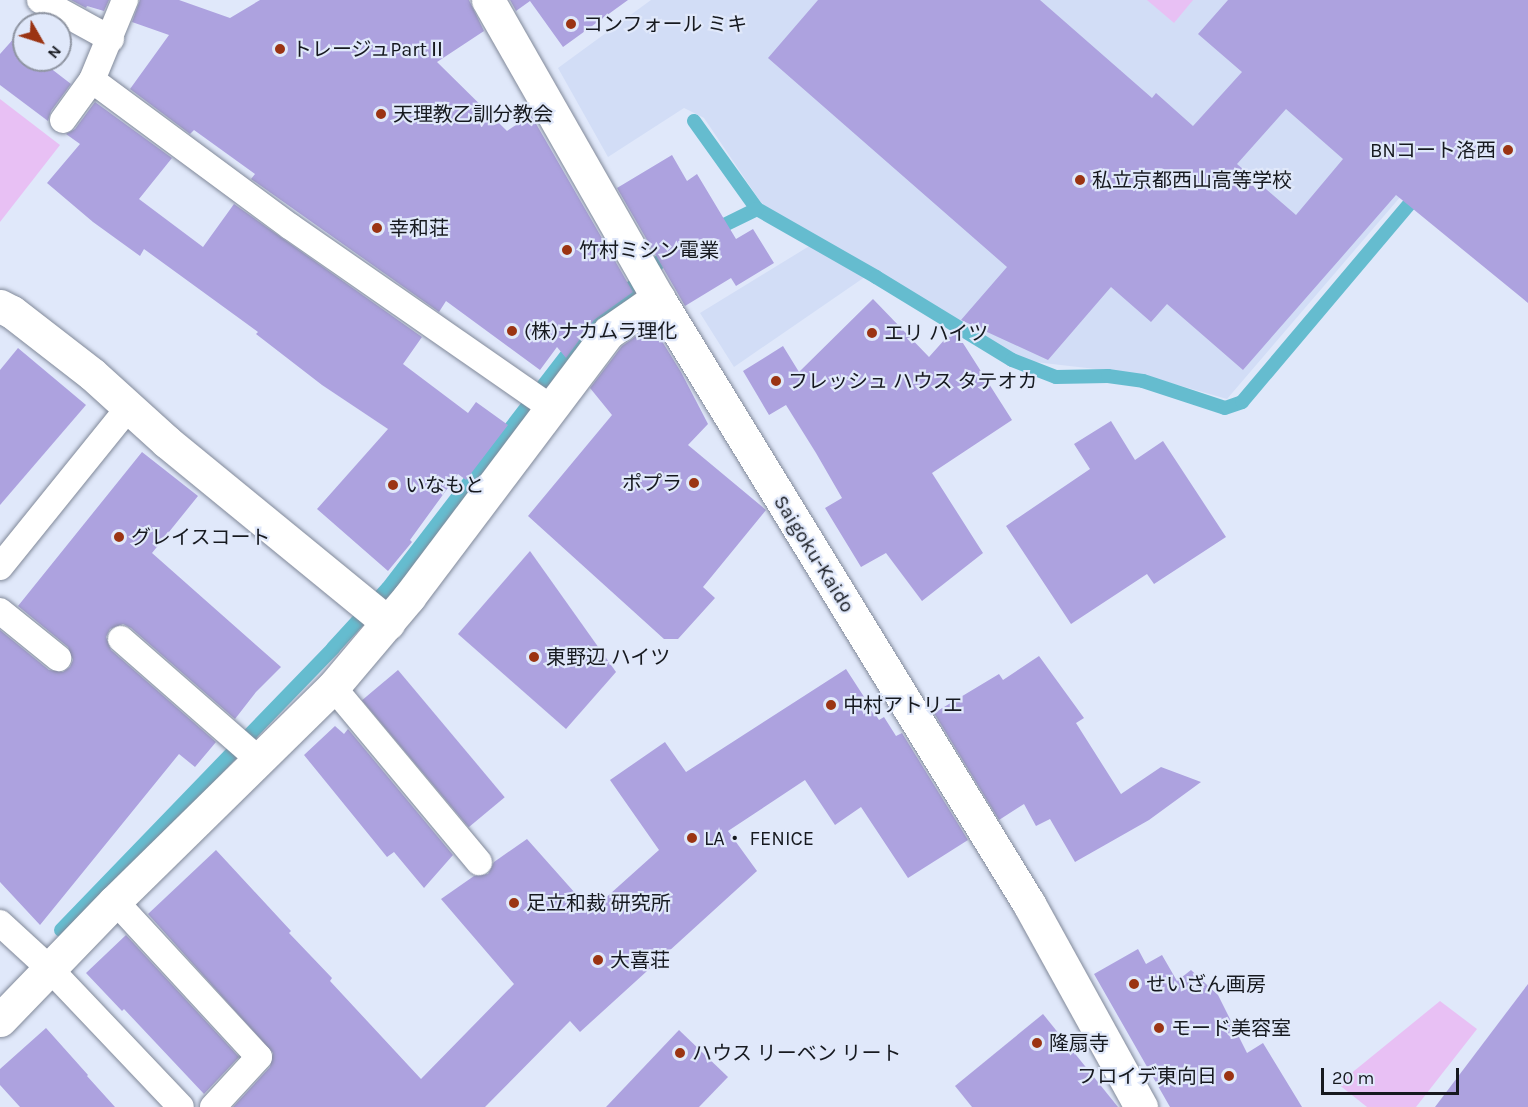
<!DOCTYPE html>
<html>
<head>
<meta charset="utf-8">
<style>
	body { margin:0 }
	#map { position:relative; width:1528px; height:1107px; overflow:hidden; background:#e0e8fa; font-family:Karla,"Noto Sans JP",sans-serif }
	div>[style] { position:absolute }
	.built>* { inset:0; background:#d2ddf6 }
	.green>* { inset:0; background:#e8c0f4 }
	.stream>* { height:14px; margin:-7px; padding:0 7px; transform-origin:7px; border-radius:7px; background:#65bccf }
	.building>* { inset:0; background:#ada2df; transform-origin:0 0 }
	.roads { filter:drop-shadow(0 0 2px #818999) drop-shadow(0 0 2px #818999) }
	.service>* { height:26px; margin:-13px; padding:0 13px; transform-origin:13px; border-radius:13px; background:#fff }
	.minor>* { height:33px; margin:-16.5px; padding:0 16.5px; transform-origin:16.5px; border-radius:16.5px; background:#fff }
	.dots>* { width:16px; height:16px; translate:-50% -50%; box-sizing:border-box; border:3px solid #e0e8fa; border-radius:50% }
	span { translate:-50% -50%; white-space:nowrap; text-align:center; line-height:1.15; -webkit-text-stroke:4.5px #e0e8fa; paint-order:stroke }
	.poi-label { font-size:20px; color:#16191f }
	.left { translate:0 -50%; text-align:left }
	.right { translate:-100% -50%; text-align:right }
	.street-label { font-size:20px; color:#16191f }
	.north { position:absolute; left:12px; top:12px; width:60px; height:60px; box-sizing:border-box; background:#e0e8fa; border:2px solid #8f95a2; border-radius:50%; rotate:129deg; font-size:16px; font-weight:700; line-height:24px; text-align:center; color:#16191f }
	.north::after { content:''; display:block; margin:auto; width:21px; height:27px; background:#9b3413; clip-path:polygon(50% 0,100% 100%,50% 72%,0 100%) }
	.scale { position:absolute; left:1321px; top:1068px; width:138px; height:27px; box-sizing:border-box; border:3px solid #16191f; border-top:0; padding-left:8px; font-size:18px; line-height:21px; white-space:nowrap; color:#16191f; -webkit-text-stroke:4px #e0e8fa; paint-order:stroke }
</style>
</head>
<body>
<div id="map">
	<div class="built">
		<i style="clip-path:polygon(651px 0,1528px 0,1528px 48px,1227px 399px,1139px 374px,1026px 361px,875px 270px,734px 367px,700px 313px,811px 245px,814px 237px,762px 204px,704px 118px,684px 108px,608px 157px,558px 68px)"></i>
	</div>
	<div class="green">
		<i style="clip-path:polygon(1147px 0,1193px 0,1174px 23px)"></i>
		<i style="clip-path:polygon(0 99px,60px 145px,0 222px)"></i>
		<i style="clip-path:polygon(1440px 1001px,1477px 1029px,1416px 1107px,1367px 1107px,1338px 1084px)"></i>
	</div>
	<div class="stream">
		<i style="left:694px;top:121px;width:108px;rotate:54.4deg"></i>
		<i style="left:757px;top:209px;width:137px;rotate:29.7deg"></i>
		<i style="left:876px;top:277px;width:159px;rotate:31.4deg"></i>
		<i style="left:1012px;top:360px;width:47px;rotate:21.1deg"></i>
		<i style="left:1056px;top:377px;width:52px;rotate:-1.1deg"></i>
		<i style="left:1108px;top:376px;width:35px;rotate:8deg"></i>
		<i style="left:1143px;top:381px;width:86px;rotate:18.2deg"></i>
		<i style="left:1225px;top:408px;width:18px;rotate:-19deg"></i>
		<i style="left:1242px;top:402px;width:276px;rotate:-49.8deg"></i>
		<i style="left:710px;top:232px;width:52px;rotate:-26.1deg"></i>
		<i style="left:61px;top:930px;width:392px;rotate:-46deg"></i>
		<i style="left:333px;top:648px;width:81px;rotate:-47.5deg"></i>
		<i style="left:388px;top:588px;width:325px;rotate:-52.5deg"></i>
		<i style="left:586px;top:330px;width:116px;rotate:-42.9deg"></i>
	</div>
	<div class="building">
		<i style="clip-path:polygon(71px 0,109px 0,104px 11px,87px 6px,86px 8px)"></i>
		<i style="clip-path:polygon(140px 0,179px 0,230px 18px,260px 0,469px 0,484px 31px,437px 62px,507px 131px,531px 115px,633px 292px,594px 320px,566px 358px,557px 347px,540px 370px,446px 301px,439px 312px,251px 179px,255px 174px,194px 130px,190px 134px,130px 89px,169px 35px,132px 22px)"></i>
		<i style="clip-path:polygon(510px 0,628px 0,563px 47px,530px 1px,516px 11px)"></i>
		<i style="clip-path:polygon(evenodd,818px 0,1040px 0,1152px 98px,1156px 93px,1193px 126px,1242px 72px,1198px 34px,1228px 0,1528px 0,1528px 303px,1396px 195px,1243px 370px,1167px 304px,1151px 322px,1111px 287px,1048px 360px,961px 320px,1007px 267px,768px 58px,818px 0,1286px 109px,1343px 159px,1296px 215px,1237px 164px,1286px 109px)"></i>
		<i style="clip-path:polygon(34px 14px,53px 24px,26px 24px)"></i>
		<i style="clip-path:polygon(24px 27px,24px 60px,54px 60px,49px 67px,71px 84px,51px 111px,48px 121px,0 85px,0 54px)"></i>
		<i style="clip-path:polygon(60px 28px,70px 34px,60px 50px)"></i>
		<i style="clip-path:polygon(95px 102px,172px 158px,139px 199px,203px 247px,234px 204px,422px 337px,403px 364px,468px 413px,476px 402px,508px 425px,466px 480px,458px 474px,410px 540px,412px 542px,388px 571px,317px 509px,388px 429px,322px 385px,256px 334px,258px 332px,144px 249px,140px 256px,93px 222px,47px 183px,80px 144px,66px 134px,75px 129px)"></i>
		<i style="clip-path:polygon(672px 155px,687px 181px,697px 174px,736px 239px,753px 229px,774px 263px,736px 286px,731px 278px,685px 306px,617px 188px)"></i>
		<i style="clip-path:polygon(873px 299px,929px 357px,954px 329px,1012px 420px,932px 473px,983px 553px,922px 601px,886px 553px,861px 567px,825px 508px,842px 498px,816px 453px,786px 405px,769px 415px,743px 371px,783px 346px,799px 372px)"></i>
		<i style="clip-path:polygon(652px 325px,681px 372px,708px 424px,688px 445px,766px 510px,703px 587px,715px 598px,678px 639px,664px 639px,528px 516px,612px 415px,590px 388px,622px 346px)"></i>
		<i style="clip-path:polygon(18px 348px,86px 405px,0 505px,0 370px)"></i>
		<i style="clip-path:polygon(1111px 421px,1135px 460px,1163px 441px,1226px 537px,1154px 584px,1147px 574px,1071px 624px,1006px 526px,1090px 469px,1074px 444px)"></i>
		<i style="clip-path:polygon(142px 452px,198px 496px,152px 553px,281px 667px,256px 692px,235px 719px,131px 628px,123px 624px,110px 629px,106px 637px,111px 650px,216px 742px,195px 767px,179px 754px,40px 925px,0 882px,0 630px,49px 670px,63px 672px,70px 667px,73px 660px,68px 647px,18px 606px)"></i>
		<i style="clip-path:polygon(530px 551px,616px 672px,566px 729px,458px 634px)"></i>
		<i style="clip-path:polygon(1039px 656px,1084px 718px,1076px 723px,1121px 794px,1161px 767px,1201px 782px,1149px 820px,1075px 862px,1050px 819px,1036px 826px,1024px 804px,999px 820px,934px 713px,999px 674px,1003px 680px)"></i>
		<i style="clip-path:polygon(846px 669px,879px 720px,884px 717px,896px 736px,902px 733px,968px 840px,908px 878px,861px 807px,835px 825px,805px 780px,728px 831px,757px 871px,580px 1032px,570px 1021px,485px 1107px,233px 1107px,270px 1067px,273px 1053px,148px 914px,216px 850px,291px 931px,289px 933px,332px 978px,330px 981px,421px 1079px,514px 984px,441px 899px,474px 876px,488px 874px,494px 862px,527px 839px,591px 911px,659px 850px,610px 780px,665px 742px,686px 772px)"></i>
		<i style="left:398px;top:670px;width:166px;height:47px;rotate:50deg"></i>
		<i style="clip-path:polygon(335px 726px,344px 734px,348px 729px,453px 855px,424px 888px,394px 852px,387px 857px,304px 755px)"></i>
		<i style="clip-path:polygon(126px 935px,239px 1057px,204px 1094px,124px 1009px,122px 1011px,86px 973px)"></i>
		<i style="clip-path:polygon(1138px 949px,1146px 964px,1162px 955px,1177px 981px,1191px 970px,1218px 995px,1247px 1053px,1263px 1043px,1302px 1107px,1170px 1107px,1094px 974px)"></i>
		<i style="clip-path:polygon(1528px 984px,1528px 1107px,1435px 1107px)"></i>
		<i style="clip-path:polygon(1043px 1014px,1118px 1107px,972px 1107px,955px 1086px)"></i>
		<i style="clip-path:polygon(46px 1028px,88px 1075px,87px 1076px,115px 1107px,20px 1107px,0 1085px,0 1069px)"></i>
		<i style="clip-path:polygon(679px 1030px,728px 1077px,699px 1107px,606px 1107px)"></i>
	</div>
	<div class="roads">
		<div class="service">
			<i style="left:40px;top:0;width:81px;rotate:28.8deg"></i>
			<i style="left:92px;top:80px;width:247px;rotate:36.5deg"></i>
			<i style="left:291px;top:227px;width:317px;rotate:34.8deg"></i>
			<i style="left:63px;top:120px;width:49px;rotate:-54.1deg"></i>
			<i style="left:92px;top:80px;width:87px;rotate:-67.6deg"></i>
			<i style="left:0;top:567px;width:206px;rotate:-51.1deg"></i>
			<i style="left:0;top:611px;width:75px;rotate:39deg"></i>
			<i style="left:121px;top:639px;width:184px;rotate:41.2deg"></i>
			<i style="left:333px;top:687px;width:228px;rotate:50.2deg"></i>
			<i style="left:115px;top:901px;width:212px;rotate:47.3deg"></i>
			<i style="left:259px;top:1057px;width:68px;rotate:132.6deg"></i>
			<i style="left:0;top:923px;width:68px;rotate:42.6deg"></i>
			<i style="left:50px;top:969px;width:190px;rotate:46.5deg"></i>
		</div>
		<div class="minor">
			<i style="left:488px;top:0;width:343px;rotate:60.3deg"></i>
			<i style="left:658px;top:298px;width:711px;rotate:58.52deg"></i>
			<i style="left:1029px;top:904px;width:232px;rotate:61.1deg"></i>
			<i style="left:0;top:306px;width:13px;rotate:27deg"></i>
			<i style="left:12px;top:312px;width:101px;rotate:37.8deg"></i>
			<i style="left:92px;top:374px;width:101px;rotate:42.2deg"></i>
			<i style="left:167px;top:442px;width:286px;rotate:39.3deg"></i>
			<i style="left:0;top:1020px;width:165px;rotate:-46deg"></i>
			<i style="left:115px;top:901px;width:305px;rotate:-44.5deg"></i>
			<i style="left:333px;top:687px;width:118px;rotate:-49.8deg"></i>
			<i style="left:409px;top:597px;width:332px;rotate:-53deg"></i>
			<i style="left:609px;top:332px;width:60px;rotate:-34.8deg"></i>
		</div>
	</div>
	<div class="dots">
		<i style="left:571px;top:24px;background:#9b3413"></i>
		<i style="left:280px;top:49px;background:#9b3413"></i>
		<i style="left:381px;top:114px;background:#9b3413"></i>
		<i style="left:1508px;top:150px;background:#9b3413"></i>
		<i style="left:1080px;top:180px;background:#9b3413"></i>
		<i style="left:377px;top:228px;background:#9b3413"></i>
		<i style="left:567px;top:250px;background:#9b3413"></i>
		<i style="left:512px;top:331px;background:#9b3413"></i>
		<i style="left:872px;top:333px;background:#9b3413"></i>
		<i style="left:776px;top:381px;background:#9b3413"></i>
		<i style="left:694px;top:483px;background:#9b3413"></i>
		<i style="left:393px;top:485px;background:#9b3413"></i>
		<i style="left:119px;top:537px;background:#9b3413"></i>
		<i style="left:534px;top:657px;background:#9b3413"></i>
		<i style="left:831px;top:705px;background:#9b3413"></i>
		<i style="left:692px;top:838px;background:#9b3413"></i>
		<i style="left:514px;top:903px;background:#9b3413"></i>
		<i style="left:598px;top:960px;background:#9b3413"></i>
		<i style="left:1134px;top:984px;background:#9b3413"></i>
		<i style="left:1159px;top:1028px;background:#9b3413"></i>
		<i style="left:1037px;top:1043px;background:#9b3413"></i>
		<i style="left:680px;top:1053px;background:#9b3413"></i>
		<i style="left:1229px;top:1076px;background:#9b3413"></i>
	</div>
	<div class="poi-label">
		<span class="left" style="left:583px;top:24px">コンフォール ミキ</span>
		<span class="left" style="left:292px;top:49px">トレージュPartⅡ</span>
		<span class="left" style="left:393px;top:114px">天理教乙訓分教会</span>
		<span class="right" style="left:1496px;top:150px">BNコート洛西</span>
		<span class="left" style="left:1092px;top:180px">私立京都西山高等学校</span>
		<span class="left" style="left:389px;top:228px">幸和荘</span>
		<span class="left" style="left:579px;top:250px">竹村ミシン電業</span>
		<span class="left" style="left:524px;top:331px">(株)ナカムラ理化</span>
		<span class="left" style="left:884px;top:333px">エリ ハイツ</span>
		<span class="left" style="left:788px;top:381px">フレッシュ ハウス タテオカ</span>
		<span class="right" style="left:682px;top:483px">ポプラ</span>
		<span class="left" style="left:405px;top:485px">いなもと</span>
		<span class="left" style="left:131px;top:537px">グレイスコート</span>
		<span class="left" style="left:546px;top:657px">東野辺 ハイツ</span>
		<span class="left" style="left:843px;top:705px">中村アトリエ</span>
		<span class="left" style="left:704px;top:838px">LA・ FENICE</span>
		<span class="left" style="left:526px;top:903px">足立和裁 研究所</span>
		<span class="left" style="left:610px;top:960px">大喜荘</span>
		<span class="left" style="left:1146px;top:984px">せいざん画房</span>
		<span class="left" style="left:1171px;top:1028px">モード美容室</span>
		<span class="left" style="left:1049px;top:1043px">隆扇寺</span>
		<span class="left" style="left:692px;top:1053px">ハウス リーベン リート</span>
		<span class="right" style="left:1217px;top:1076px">フロイデ東向日</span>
	</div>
	<div class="street-label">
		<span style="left:814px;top:554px;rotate:58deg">Saigoku-Kaido</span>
	</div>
	<div class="north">N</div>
	<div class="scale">20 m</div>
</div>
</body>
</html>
